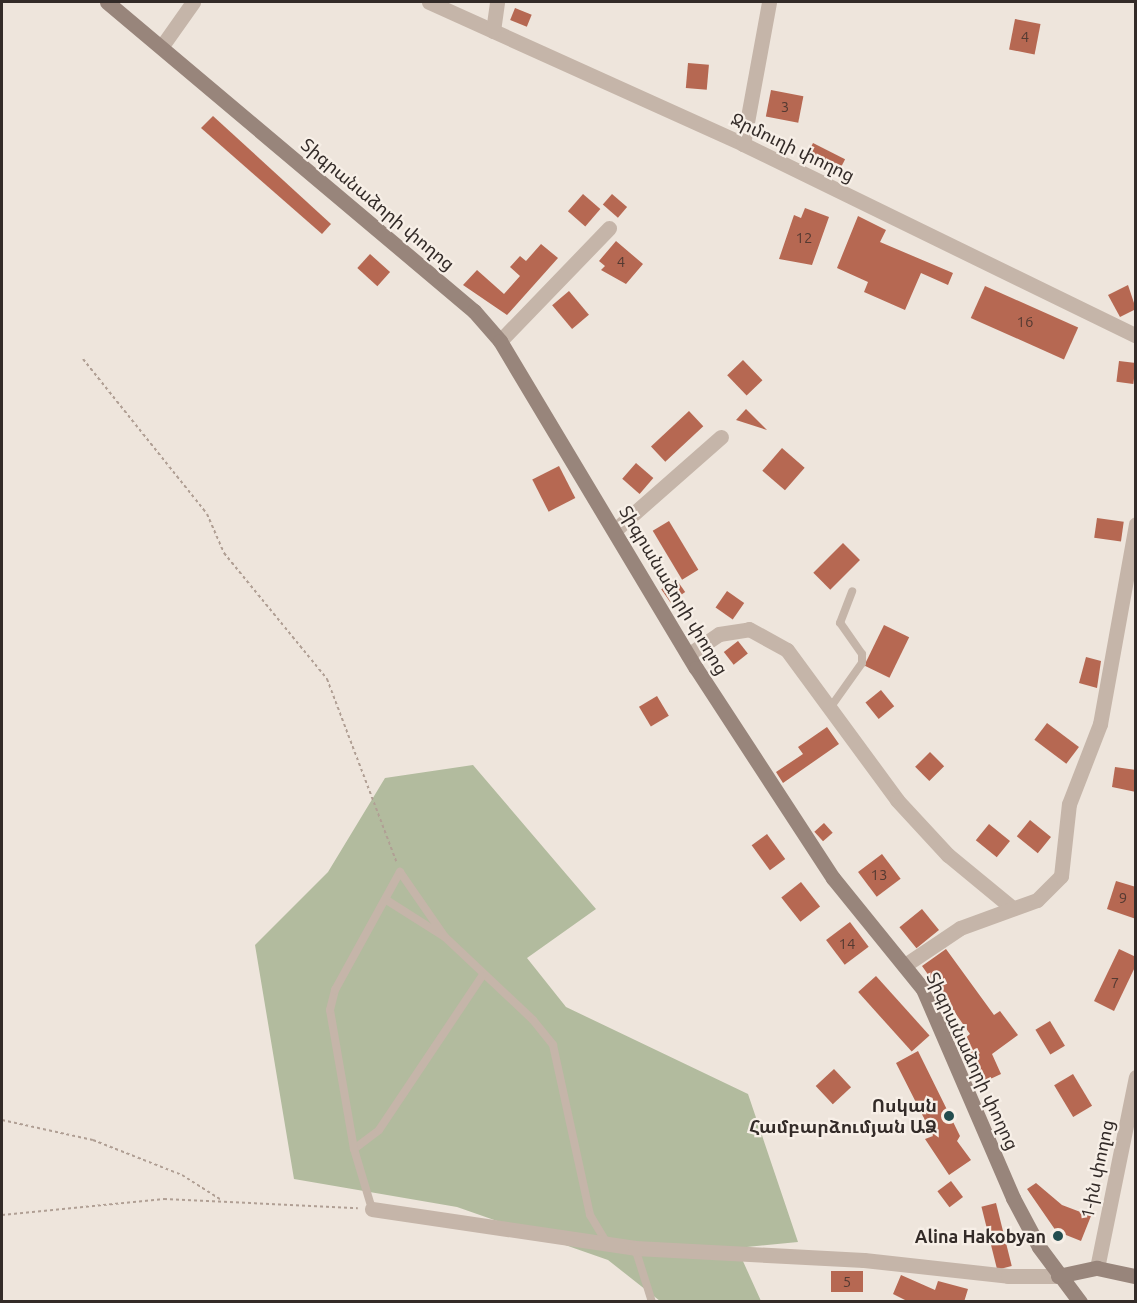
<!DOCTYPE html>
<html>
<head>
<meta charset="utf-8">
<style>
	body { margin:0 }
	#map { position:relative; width:1137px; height:1303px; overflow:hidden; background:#eee5dc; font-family:Ubuntu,"Noto Sans Armenian",sans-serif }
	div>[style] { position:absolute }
	.green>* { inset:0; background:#b2bb9e }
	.building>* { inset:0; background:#b66852; transform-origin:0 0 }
	.path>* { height:2px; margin-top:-1px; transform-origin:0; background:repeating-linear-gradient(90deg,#b09f94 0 3px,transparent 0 6px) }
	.lane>* { height:8px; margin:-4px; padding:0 4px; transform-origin:4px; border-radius:4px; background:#c5b5a9 }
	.street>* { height:15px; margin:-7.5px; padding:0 7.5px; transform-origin:7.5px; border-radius:7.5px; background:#c5b5a9 }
	.secondary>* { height:15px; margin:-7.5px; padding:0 7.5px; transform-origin:7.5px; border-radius:7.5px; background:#98857b }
	.dots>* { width:16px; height:16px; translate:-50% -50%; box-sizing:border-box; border:3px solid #f7efe7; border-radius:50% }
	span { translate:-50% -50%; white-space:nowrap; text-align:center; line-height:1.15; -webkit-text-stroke:4.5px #f7efe7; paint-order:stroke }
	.number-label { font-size:15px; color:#543a32 }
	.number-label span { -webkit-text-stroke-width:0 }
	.street-label { font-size:18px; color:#332b28 }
	.poi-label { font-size:18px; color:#332b28; font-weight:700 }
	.right { translate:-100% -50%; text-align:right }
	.frame { position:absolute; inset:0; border:3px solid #332b28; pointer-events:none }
</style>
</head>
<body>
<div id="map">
	<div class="green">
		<i style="clip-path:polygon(473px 765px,596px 909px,527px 958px,566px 1007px,748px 1094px,798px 1242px,737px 1248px,761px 1301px,660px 1301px,608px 1260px,457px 1207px,294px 1179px,255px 945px,328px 872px,385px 778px)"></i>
	</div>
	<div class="building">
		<i style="left:515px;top:8px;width:18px;height:13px;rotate:22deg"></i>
		<i style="left:1015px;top:19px;width:26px;height:31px;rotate:11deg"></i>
		<i style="left:688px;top:63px;width:21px;height:25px;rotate:5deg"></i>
		<i style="left:771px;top:90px;width:33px;height:27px;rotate:11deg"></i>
		<i style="clip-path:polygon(213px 116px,331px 224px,322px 234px,201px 128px)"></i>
		<i style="left:813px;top:143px;width:36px;height:16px;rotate:27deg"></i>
		<i style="left:583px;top:194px;width:23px;height:23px;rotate:41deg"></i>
		<i style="left:612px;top:194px;width:20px;height:14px;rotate:41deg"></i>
		<i style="clip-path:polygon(805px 208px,829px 217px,812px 265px,779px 259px,794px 215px,801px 218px)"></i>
		<i style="clip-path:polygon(858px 216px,886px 230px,880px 242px,953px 273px,948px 285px,921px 273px,905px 310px,864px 292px,868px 282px,837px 268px)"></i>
		<i style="clip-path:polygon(616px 241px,643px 264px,626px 284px,601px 270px,605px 266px,599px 261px)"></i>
		<i style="clip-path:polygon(541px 244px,558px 258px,507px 315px,463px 285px,477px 270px,504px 294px,520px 276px,510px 267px,520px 256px,526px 261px)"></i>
		<i style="left:370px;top:254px;width:27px;height:19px;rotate:42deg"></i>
		<i style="clip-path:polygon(1128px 285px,1136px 309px,1120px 317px,1108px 295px)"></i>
		<i style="left:985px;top:286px;width:102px;height:35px;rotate:24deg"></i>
		<i style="left:569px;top:291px;width:31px;height:22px;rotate:50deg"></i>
		<i style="left:743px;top:360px;width:28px;height:22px;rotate:46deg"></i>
		<i style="left:1119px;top:361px;width:17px;height:21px;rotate:7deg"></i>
		<i style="clip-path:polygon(746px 409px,767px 430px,736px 420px)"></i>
		<i style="left:689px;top:411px;width:21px;height:52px;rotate:47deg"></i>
		<i style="left:782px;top:448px;width:30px;height:30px;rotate:41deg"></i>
		<i style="left:636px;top:463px;width:23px;height:21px;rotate:41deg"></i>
		<i style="left:559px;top:466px;width:36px;height:30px;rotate:63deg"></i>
		<i style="left:1097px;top:518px;width:27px;height:20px;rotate:8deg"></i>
		<i style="left:669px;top:521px;width:57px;height:19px;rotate:59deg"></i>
		<i style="left:843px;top:543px;width:24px;height:42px;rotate:45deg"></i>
		<i style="left:676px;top:579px;width:16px;height:18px;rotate:55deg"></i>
		<i style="left:727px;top:591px;width:21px;height:20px;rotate:35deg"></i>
		<i style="left:884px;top:625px;width:28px;height:45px;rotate:26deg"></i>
		<i style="left:738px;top:641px;width:16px;height:18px;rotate:52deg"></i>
		<i style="clip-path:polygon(1086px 657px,1101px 661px,1097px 688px,1079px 683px)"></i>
		<i style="left:881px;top:690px;width:21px;height:20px;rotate:51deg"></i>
		<i style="left:657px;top:696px;width:23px;height:21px;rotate:59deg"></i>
		<i style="left:1047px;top:723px;width:40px;height:21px;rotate:37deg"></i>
		<i style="clip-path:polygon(827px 727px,839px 744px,783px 783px,776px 772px,803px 754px,798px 747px)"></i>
		<i style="left:930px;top:752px;width:20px;height:21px;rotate:45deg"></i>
		<i style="clip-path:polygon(1115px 767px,1136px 770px,1136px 792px,1112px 787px)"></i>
		<i style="left:1030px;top:820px;width:27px;height:21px;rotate:39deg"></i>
		<i style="left:824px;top:823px;width:13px;height:13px;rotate:48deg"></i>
		<i style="left:989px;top:824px;width:27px;height:21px;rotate:39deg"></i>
		<i style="left:767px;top:834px;width:31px;height:19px;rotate:54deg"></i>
		<i style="left:882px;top:854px;width:31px;height:30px;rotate:53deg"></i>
		<i style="clip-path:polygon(1116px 881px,1136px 887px,1136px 919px,1107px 909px)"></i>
		<i style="left:801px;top:882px;width:31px;height:25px;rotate:52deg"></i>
		<i style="left:922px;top:909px;width:27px;height:29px;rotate:51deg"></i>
		<i style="left:850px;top:922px;width:31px;height:30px;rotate:53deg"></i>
		<i style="clip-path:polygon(946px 949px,994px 1015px,1000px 1011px,1018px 1035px,992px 1054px,1001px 1074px,986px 1081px,963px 1040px,970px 1034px,922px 966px)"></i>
		<i style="clip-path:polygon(1119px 949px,1136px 957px,1136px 965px,1114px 1011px,1094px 1001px)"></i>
		<i style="left:876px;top:976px;width:80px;height:24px;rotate:48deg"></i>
		<i style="left:1050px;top:1021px;width:29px;height:17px;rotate:59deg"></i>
		<i style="clip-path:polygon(918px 1051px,960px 1136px,957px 1141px,971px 1160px,949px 1175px,925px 1139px,933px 1136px,896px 1063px)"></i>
		<i style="left:834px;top:1069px;width:25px;height:25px;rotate:47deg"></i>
		<i style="left:1073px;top:1074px;width:37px;height:22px;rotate:59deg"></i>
		<i style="left:951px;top:1181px;width:20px;height:17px;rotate:53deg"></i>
		<i style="clip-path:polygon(1036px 1183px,1062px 1205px,1091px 1216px,1081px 1241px,1056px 1231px,1027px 1189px)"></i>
		<i style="left:996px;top:1203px;width:65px;height:15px;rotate:76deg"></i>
		<i style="left:863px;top:1271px;width:21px;height:32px;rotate:90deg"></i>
		<i style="clip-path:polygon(901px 1275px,935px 1290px,938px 1281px,968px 1289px,964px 1302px,909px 1302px,893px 1294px)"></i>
	</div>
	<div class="path">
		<i style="left:83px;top:359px;width:198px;rotate:51.3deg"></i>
		<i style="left:207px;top:514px;width:43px;rotate:66.4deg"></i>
		<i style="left:224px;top:553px;width:163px;rotate:50.7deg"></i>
		<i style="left:327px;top:679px;width:195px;rotate:69.2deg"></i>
		<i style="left:2px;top:1120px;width:93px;rotate:12.4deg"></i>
		<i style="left:93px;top:1140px;width:96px;rotate:21.5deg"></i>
		<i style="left:182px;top:1175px;width:45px;rotate:32.3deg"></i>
		<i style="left:2px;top:1215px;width:163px;rotate:-5.6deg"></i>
		<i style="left:164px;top:1199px;width:194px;rotate:2.7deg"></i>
	</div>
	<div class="lane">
		<i style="left:830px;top:708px;width:55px;rotate:-54.6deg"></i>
		<i style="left:862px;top:663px;width:9px;rotate:-90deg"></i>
		<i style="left:862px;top:654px;width:38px;rotate:-125deg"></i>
		<i style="left:840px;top:623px;width:34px;rotate:-69deg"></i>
		<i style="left:388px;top:901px;width:67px;rotate:32.3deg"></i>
		<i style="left:445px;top:937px;width:121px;rotate:43.3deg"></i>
		<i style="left:533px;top:1020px;width:32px;rotate:51deg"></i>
		<i style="left:553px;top:1045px;width:174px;rotate:77.7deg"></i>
		<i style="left:590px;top:1215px;width:33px;rotate:59deg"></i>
		<i style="left:354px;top:1149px;width:31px;rotate:-37deg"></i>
		<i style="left:379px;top:1130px;width:185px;rotate:-56.2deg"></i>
		<i style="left:372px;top:1209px;width:63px;rotate:-106.7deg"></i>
		<i style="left:354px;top:1149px;width:141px;rotate:-99.8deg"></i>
		<i style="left:330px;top:1010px;width:21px;rotate:-76deg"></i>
		<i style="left:335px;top:990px;width:135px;rotate:-61.2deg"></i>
		<i style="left:400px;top:872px;width:79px;rotate:55.3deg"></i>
		<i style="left:635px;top:1248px;width:57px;rotate:72.5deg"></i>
	</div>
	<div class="street">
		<i style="left:429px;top:2px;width:345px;rotate:24.3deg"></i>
		<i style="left:743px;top:144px;width:437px;rotate:26deg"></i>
		<i style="left:493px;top:31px;width:29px;rotate:-82deg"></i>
		<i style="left:162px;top:46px;width:54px;rotate:-54.8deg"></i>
		<i style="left:743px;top:144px;width:144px;rotate:-79.6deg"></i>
		<i style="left:500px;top:341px;width:157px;rotate:-46deg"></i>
		<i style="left:615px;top:530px;width:141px;rotate:-41.3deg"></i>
		<i style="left:688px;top:655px;width:37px;rotate:-34deg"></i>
		<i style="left:719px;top:634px;width:30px;rotate:-9deg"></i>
		<i style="left:749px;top:629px;width:43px;rotate:28.9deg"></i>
		<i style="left:787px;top:650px;width:186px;rotate:53.7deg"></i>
		<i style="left:897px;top:800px;width:75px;rotate:47.2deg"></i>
		<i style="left:948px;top:855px;width:82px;rotate:39.5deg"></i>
		<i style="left:905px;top:965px;width:66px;rotate:-33.9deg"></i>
		<i style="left:960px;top:928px;width:82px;rotate:-20deg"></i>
		<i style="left:1037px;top:900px;width:34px;rotate:-45deg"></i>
		<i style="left:1061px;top:876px;width:72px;rotate:-83.7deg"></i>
		<i style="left:1069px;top:804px;width:86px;rotate:-68.8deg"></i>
		<i style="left:1100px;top:724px;width:203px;rotate:-79.8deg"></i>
		<i style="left:372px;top:1209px;width:266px;rotate:8.4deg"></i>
		<i style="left:635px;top:1248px;width:229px;rotate:3deg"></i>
		<i style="left:864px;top:1260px;width:145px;rotate:6.3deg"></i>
		<i style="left:1008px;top:1276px;width:50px"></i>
		<i style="left:1097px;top:1268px;width:195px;rotate:-78.5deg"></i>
	</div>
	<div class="secondary">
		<i style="left:107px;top:2px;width:480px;rotate:40.1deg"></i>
		<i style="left:474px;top:311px;width:40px;rotate:49deg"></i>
		<i style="left:500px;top:341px;width:381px;rotate:59.1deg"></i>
		<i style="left:696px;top:668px;width:251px;rotate:56.9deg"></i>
		<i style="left:833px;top:878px;width:143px;rotate:51deg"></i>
		<i style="left:923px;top:989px;width:228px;rotate:66.7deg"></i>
		<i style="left:1013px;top:1198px;width:55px;rotate:62deg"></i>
		<i style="left:1039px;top:1247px;width:69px;rotate:53.3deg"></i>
		<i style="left:1058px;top:1276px;width:40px;rotate:-12deg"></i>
		<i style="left:1097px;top:1268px;width:40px;rotate:12deg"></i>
	</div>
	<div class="dots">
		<i style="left:949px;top:1116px;background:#234d4f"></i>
		<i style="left:1058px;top:1236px;background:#234d4f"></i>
	</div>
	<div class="number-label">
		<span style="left:1025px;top:37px">4</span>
		<span style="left:785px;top:107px">3</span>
		<span style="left:804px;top:238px">12</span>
		<span style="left:621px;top:262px">4</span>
		<span style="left:1025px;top:322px">16</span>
		<span style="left:879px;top:875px">13</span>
		<span style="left:1123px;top:898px">9</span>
		<span style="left:847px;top:944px">14</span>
		<span style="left:1115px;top:983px">7</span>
		<span style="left:847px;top:1282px">5</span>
	</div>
	<div class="street-label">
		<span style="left:793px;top:147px;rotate:26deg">Ջրմուղի փողոց</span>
		<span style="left:378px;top:204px;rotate:40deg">Տիգրանաձորի փողոց</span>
		<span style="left:674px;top:590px;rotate:59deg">Տիգրանաձորի փողոց</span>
		<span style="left:973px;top:1061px;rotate:65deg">Տիգրանաձորի փողոց</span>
		<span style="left:1097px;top:1169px;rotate:-78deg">1-ին փողոց</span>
	</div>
	<div class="poi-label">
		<span class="right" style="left:937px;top:1116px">Ոսկան<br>Համբարձումյան ԱՁ</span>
		<span class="right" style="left:1046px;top:1236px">Alina Hakobyan</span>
	</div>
	<div class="frame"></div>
</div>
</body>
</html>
